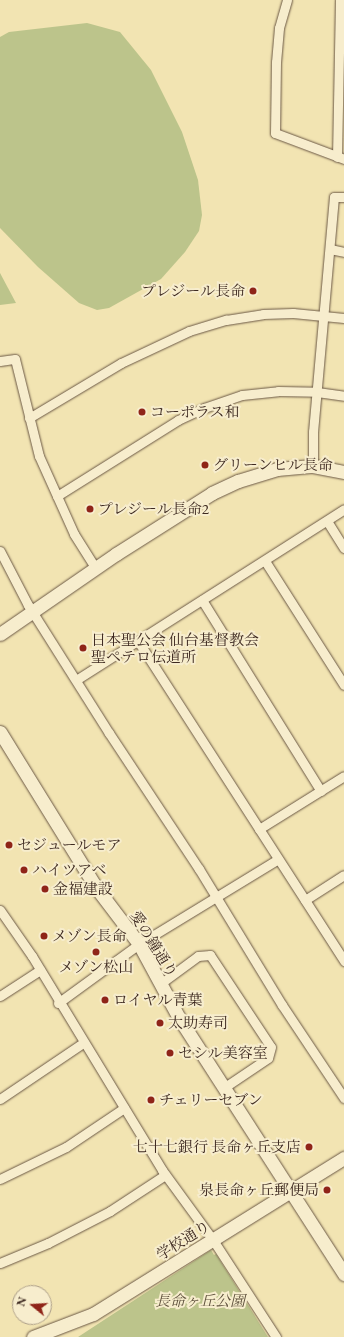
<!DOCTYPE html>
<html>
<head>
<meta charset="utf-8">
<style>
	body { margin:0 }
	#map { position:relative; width:344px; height:1337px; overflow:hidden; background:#f2e4b2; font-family:"EB Garamond","Noto Serif JP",serif }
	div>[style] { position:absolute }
	.green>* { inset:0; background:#bcc48b }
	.roads { filter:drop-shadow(0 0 1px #6b5845) drop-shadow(0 0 1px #6b5845) }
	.street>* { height:9px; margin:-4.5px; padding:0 4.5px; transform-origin:4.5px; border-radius:4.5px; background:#f7edcd }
	.secondary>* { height:13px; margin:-6.5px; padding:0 6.5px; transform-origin:6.5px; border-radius:6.5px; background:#f7edcd }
	.dots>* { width:11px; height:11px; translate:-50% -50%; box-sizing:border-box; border:2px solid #f7edcd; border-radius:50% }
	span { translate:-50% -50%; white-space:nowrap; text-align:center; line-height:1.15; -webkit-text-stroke:4px #f7edcd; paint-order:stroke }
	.poi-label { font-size:15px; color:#3e2a21 }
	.right { translate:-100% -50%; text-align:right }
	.left { translate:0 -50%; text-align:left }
	.street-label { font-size:15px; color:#3e2a21 }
	.park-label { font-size:15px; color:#5e503c; font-style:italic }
	.north { position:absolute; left:12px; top:1285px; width:40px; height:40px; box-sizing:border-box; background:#f7edcd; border:1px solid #ad9f88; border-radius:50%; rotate:288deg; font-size:11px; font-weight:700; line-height:16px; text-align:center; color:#3e2a21 }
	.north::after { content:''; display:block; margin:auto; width:14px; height:18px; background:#8f2418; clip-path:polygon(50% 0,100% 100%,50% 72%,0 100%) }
</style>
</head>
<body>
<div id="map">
	<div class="green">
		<i style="clip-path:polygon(87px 23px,120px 32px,151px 70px,182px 132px,198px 180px,202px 215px,199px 231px,185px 252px,161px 279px,109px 308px,97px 310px,79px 303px,38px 267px,0 228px,0 37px,9px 32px)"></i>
		<i style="clip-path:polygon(0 273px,16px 303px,0 305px)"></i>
		<i style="clip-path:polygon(211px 1250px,214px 1255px,216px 1254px,268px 1337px,78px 1337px)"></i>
	</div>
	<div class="roads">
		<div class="street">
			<i style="left:287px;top:0;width:29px;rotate:106deg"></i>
			<i style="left:279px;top:28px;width:34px;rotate:95deg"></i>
			<i style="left:276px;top:62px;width:71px;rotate:90.8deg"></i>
			<i style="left:275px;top:133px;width:74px;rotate:20.6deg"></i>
			<i style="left:337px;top:157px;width:157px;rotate:-88.9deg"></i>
			<i style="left:330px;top:249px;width:14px;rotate:12deg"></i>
			<i style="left:0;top:361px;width:15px;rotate:-8deg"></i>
			<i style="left:15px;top:359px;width:100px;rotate:76.1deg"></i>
			<i style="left:39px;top:456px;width:85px;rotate:65.8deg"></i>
			<i style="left:74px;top:534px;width:41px;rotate:57.8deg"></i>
			<i style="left:29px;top:418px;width:107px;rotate:-30.9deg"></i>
			<i style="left:121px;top:363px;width:75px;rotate:-25.2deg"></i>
			<i style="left:189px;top:331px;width:39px;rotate:-17deg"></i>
			<i style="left:226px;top:320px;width:37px;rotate:-9deg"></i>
			<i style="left:263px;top:314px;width:30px;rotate:-2deg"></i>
			<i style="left:293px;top:313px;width:51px;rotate:5.6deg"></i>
			<i style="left:313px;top:466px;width:34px;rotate:-90deg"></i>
			<i style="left:313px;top:432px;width:236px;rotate:-84.9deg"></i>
			<i style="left:334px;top:197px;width:10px"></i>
			<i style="left:57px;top:496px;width:143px;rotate:-32.1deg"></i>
			<i style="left:178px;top:420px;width:29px;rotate:-25deg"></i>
			<i style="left:204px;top:408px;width:40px;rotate:-18.9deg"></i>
			<i style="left:242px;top:395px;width:36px;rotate:-6deg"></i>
			<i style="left:278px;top:391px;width:39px;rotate:1deg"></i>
			<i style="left:317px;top:392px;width:27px;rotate:8deg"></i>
			<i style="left:327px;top:521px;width:32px;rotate:58deg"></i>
			<i style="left:0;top:551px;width:61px;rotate:62.6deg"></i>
			<i style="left:28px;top:605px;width:151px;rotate:57.7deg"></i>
			<i style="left:109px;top:733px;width:163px;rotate:56.5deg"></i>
			<i style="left:199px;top:869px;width:159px;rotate:58.6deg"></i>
			<i style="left:282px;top:1005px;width:112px;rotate:56.3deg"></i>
			<i style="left:265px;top:561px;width:147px;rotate:57.5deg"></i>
			<i style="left:202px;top:600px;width:225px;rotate:58.1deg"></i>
			<i style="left:138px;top:641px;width:381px;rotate:57.2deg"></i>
			<i style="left:76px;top:680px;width:318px;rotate:-32.5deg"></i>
			<i style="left:259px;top:829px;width:100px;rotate:-31.9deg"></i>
			<i style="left:305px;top:900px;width:46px;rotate:-32.7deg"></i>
			<i style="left:0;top:910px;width:56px;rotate:55.2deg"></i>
			<i style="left:32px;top:956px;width:250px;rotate:58.7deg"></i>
			<i style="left:162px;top:1170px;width:87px;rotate:53.9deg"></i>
			<i style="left:213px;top:1240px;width:116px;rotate:57deg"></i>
			<i style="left:160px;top:984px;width:47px;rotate:-36.4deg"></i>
			<i style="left:198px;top:956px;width:12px;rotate:-5deg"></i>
			<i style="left:210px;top:955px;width:110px;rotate:56.5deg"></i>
			<i style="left:271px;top:1047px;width:11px;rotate:105deg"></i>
			<i style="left:268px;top:1058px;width:52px;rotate:146deg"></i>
			<i style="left:0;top:996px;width:48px;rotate:-33deg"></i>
			<i style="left:58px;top:1003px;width:100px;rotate:-36.1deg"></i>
			<i style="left:139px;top:944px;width:163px;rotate:-31.4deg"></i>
			<i style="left:0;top:1099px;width:100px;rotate:-34deg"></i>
			<i style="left:0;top:1179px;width:73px;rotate:-25.9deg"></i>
			<i style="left:66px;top:1147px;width:70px;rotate:-33.9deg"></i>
			<i style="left:0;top:1263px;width:52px;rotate:-22.6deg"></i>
			<i style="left:48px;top:1243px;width:70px;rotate:-27.3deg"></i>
			<i style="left:110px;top:1211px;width:66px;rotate:-33.2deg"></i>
		</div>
		<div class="secondary">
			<i style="left:0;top:634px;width:141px;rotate:-34.6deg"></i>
			<i style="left:116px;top:554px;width:114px;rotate:-32.4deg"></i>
			<i style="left:212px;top:493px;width:29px;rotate:-25deg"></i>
			<i style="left:238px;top:481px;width:41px;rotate:-17.1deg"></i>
			<i style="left:277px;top:469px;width:36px;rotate:-5deg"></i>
			<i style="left:313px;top:466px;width:32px;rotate:11deg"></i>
			<i style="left:0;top:732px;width:181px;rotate:58.3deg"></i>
			<i style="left:95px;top:886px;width:73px;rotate:52.8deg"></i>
			<i style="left:139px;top:944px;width:84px;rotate:61.6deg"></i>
			<i style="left:179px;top:1018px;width:305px;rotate:57.2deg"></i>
			<i style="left:33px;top:1337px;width:64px;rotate:-21deg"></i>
			<i style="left:93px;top:1314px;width:296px;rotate:-31.9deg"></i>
		</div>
	</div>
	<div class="dots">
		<i style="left:253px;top:291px;background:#8f2418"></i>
		<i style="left:142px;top:412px;background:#8f2418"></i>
		<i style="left:205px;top:465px;background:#8f2418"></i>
		<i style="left:90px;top:509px;background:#8f2418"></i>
		<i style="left:83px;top:648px;background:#8f2418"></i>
		<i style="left:9px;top:845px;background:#8f2418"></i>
		<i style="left:24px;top:870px;background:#8f2418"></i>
		<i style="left:45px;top:889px;background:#8f2418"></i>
		<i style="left:44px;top:936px;background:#8f2418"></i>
		<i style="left:96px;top:952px;background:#8f2418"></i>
		<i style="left:105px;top:1000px;background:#8f2418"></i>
		<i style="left:160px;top:1023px;background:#8f2418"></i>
		<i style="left:170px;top:1053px;background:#8f2418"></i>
		<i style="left:151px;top:1100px;background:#8f2418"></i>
		<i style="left:309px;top:1147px;background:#8f2418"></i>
		<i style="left:327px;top:1190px;background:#8f2418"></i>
	</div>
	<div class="poi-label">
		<span class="right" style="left:245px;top:291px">プレジール長命</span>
		<span class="left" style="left:150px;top:412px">コーポラス和</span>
		<span class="left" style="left:213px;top:465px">グリーンヒル長命</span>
		<span class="left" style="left:98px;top:509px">プレジール長命2</span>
		<span class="left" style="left:91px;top:648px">日本聖公会 仙台基督教会<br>聖ペテロ伝道所</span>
		<span class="left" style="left:17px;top:845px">セジュールモア</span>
		<span class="left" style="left:32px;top:870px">ハイツアベ</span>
		<span class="left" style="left:53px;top:889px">金福建設</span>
		<span class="left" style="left:52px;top:936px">メゾン長命</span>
		<span style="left:96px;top:967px">メゾン松山</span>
		<span class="left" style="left:113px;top:1000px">ロイヤル青葉</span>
		<span class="left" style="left:168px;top:1023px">太助寿司</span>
		<span class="left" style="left:178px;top:1053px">セシル美容室</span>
		<span class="left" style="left:159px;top:1100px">チェリーセブン</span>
		<span class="right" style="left:301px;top:1147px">七十七銀行 長命ヶ丘支店</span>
		<span class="right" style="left:319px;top:1190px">泉長命ヶ丘郵便局</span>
	</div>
	<div class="street-label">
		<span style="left:154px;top:944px;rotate:58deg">愛の鐘通り</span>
		<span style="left:183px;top:1240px;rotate:-32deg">学校通り</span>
	</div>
	<div class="park-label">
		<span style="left:200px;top:1301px">長命ヶ丘公園</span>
	</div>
	<div class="north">N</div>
</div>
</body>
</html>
